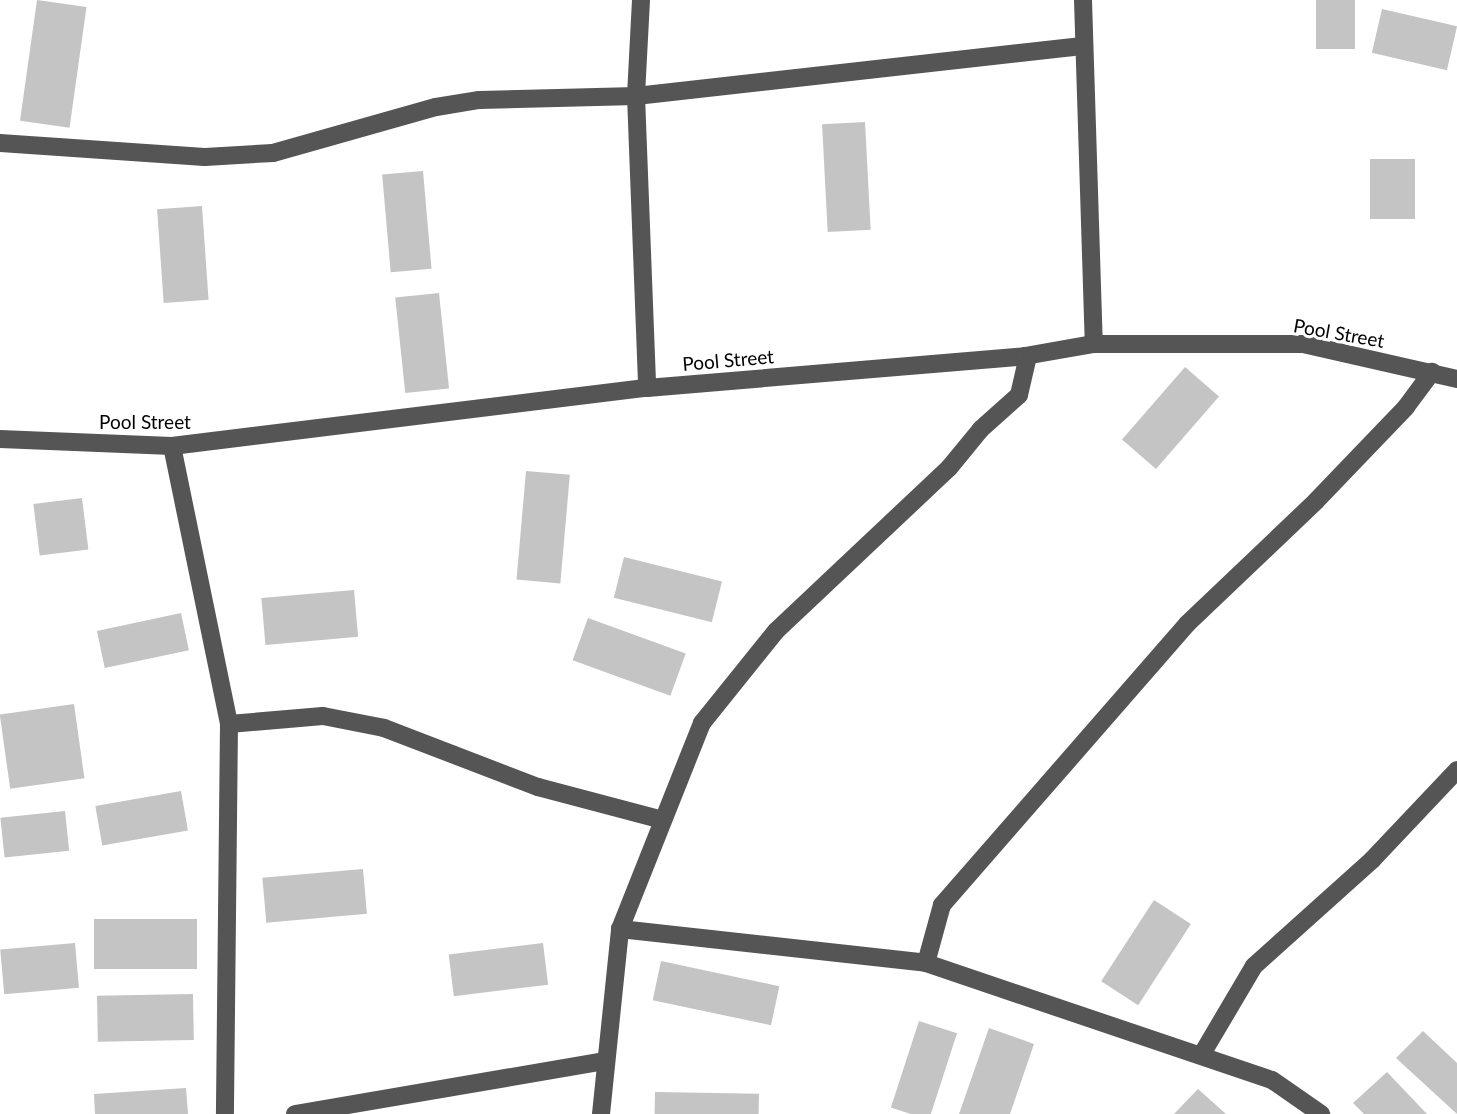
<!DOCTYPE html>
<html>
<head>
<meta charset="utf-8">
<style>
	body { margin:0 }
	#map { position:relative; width:1457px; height:1114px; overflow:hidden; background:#fff; font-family:Lato,sans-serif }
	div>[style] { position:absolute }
	.building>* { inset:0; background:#c4c4c4; transform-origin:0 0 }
	.minor>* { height:18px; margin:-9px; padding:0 9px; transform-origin:9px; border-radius:9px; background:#555 }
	span { translate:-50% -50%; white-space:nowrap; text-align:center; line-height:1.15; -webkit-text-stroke:6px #fff; paint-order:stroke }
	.street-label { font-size:19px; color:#000 }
</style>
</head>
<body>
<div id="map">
	<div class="building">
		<i style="left:37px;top:0;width:50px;height:122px;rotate:8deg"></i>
		<i style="left:1316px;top:0;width:39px;height:49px"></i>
		<i style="left:1382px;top:9px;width:77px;height:45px;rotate:13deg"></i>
		<i style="left:865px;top:122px;width:108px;height:43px;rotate:87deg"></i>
		<i style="left:1370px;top:159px;width:45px;height:60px"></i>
		<i style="left:423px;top:171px;width:98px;height:41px;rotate:85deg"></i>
		<i style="left:202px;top:206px;width:94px;height:45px;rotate:86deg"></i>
		<i style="left:439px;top:293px;width:96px;height:44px;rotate:84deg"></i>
		<i style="left:1185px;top:367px;width:45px;height:96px;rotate:41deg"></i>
		<i style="left:526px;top:471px;width:44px;height:109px;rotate:5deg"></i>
		<i style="left:82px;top:498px;width:52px;height:49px;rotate:83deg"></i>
		<i style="left:624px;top:557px;width:101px;height:42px;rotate:14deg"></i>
		<i style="left:354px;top:590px;width:47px;height:93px;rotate:85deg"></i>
		<i style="left:181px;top:613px;width:38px;height:86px;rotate:78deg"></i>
		<i style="left:588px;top:618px;width:104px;height:45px;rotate:20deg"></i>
		<i style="left:74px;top:704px;width:75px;height:75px;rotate:82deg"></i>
		<i style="left:181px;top:791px;width:40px;height:87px;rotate:80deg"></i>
		<i style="left:65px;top:811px;width:40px;height:65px;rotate:84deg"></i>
		<i style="left:363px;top:869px;width:45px;height:101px;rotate:85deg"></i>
		<i style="left:1154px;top:900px;width:44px;height:97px;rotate:33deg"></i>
		<i style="left:94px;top:919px;width:103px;height:50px"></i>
		<i style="left:75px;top:943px;width:45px;height:75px;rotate:85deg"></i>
		<i style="left:543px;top:943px;width:42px;height:95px;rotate:83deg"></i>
		<i style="left:661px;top:961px;width:121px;height:40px;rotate:12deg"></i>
		<i style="left:193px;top:994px;width:46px;height:96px;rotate:89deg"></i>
		<i style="left:919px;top:1021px;width:40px;height:91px;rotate:18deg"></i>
		<i style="clip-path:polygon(989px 1028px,1034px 1044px,1010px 1114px,959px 1114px)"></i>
		<i style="clip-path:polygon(1423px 1031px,1457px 1063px,1457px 1114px,1396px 1058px)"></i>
		<i style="clip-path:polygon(1387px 1072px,1427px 1114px,1364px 1114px,1353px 1103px)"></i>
		<i style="clip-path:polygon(186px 1088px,188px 1114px,95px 1114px,94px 1094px)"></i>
		<i style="clip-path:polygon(1198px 1089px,1226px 1114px,1174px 1114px)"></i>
		<i style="left:655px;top:1092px;width:104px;height:22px;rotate:1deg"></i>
	</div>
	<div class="minor">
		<i style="left:641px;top:0;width:96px;rotate:93deg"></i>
		<i style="left:636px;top:96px;width:292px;rotate:87.8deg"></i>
		<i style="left:1083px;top:0;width:344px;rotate:88.2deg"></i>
		<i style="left:0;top:143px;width:205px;rotate:3.9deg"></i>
		<i style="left:205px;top:157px;width:68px;rotate:-3.4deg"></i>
		<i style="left:273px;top:153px;width:169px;rotate:-15.8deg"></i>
		<i style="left:436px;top:107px;width:44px;rotate:-9.2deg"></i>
		<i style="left:479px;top:100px;width:157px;rotate:-1.5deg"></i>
		<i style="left:636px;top:96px;width:449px;rotate:-6.4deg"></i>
		<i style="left:0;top:439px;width:172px;rotate:2.3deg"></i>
		<i style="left:172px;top:446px;width:479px;rotate:-7deg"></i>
		<i style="left:647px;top:388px;width:379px;rotate:-4.8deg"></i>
		<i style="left:1025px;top:356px;width:70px;rotate:-9.9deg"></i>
		<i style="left:1094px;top:344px;width:209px"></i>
		<i style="left:1303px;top:344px;width:158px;rotate:12.8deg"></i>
		<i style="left:172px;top:446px;width:284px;rotate:78.4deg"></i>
		<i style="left:229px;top:724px;width:390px;rotate:90.6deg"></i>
		<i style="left:229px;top:724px;width:94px;rotate:-4.9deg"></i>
		<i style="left:323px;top:716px;width:62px;rotate:11.1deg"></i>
		<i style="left:384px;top:728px;width:165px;rotate:21deg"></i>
		<i style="left:538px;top:787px;width:129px;rotate:14.8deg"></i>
		<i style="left:620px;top:929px;width:308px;rotate:6.3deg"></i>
		<i style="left:926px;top:963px;width:365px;rotate:18.7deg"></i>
		<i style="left:1272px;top:1080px;width:60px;rotate:34.8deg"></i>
		<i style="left:926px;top:963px;width:60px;rotate:-74.6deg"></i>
		<i style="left:942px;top:905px;width:373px;rotate:-48.9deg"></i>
		<i style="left:1187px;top:624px;width:178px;rotate:-43.6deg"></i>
		<i style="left:1316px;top:501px;width:130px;rotate:-46.2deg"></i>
		<i style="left:1406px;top:407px;width:44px;rotate:-53.4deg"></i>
		<i style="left:1202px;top:1054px;width:102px;rotate:-59.4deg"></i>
		<i style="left:1254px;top:966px;width:159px;rotate:-41.9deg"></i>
		<i style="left:1372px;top:860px;width:124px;rotate:-46.6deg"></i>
		<i style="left:295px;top:1114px;width:315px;rotate:-9.7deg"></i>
		<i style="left:601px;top:1114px;width:186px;rotate:-84.1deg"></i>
		<i style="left:620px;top:929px;width:222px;rotate:-68.3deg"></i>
		<i style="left:702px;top:723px;width:118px;rotate:-51.2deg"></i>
		<i style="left:776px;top:631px;width:238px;rotate:-43.3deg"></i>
		<i style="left:949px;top:468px;width:50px;rotate:-50.6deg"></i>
		<i style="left:981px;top:429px;width:51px;rotate:-41.8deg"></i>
		<i style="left:1019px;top:395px;width:39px;rotate:-77deg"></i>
		<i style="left:1028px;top:357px;width:3px;rotate:-162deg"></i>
	</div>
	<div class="street-label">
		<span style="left:1339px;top:333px;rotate:10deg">Pool Street</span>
		<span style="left:728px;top:360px;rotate:-5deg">Pool Street</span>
		<span style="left:145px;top:422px">Pool Street</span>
	</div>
</div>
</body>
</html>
